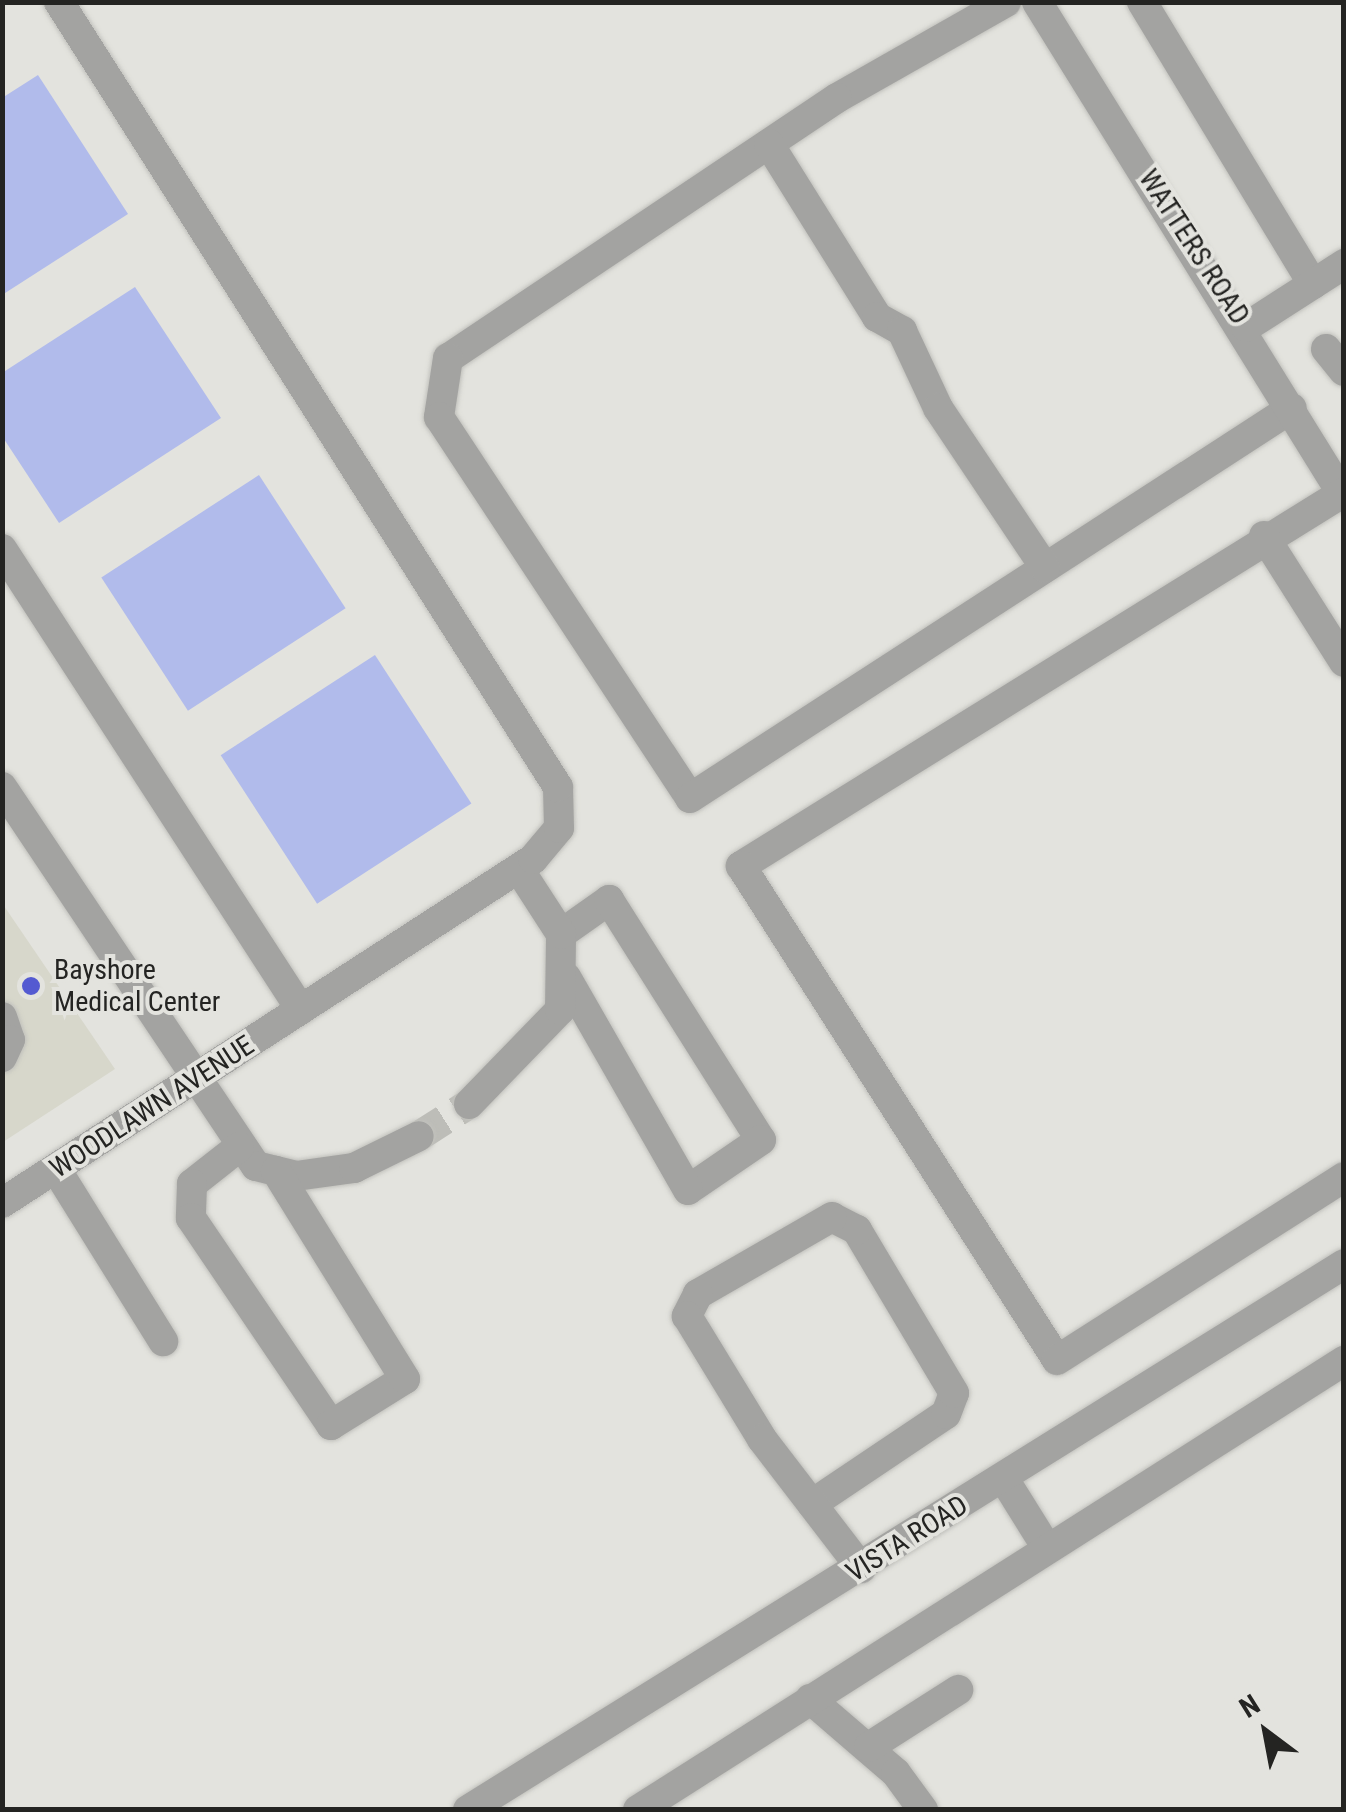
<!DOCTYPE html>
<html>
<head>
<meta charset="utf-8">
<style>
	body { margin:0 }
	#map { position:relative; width:1346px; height:1812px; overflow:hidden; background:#e3e3de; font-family:"Roboto Condensed",sans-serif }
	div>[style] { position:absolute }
	.built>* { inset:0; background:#d7d7cb }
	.building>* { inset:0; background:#b1bbeb; transform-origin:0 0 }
	.minor-tunnel>* { height:30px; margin-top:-15px; transform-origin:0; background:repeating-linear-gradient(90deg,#bdbdb8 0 30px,transparent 0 45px) }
	.roads { filter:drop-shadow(0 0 2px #c1c1bc) drop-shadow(0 0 2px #c1c1bc) }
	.minor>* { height:30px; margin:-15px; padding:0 15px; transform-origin:15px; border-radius:15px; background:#a3a3a1 }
	.dots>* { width:28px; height:28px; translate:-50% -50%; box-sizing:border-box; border:5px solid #e3e3de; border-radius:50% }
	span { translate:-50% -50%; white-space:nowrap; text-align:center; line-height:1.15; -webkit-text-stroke:8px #e3e3de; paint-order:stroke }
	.street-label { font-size:28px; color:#242422 }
	.poi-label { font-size:28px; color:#242422 }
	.left { translate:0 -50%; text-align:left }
	.frame { position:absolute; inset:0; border:5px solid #242422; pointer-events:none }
	.north { position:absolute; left:1216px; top:1682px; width:100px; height:100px; -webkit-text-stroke:8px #e3e3de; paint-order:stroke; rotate:328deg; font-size:28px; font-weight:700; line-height:40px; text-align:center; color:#242422 }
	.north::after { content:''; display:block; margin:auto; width:35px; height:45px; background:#242422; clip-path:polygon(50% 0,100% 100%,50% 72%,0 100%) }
</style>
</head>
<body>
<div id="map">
	<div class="built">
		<i style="clip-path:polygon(2px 903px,115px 1069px,3px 1142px,2px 1142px)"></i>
	</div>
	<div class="building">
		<i style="clip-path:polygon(38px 75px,128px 214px,2px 295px,2px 98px)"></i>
		<i style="clip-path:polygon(135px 287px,221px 418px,59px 523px,2px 436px,2px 373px)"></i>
		<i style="left:259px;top:475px;width:159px;height:188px;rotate:57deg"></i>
		<i style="left:375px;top:655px;width:177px;height:184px;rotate:57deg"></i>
	</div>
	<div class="minor-tunnel">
		<i style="left:419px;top:1136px;width:59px;rotate:-32.6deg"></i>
	</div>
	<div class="roads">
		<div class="minor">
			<i style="left:1006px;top:2px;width:194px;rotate:150.4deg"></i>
			<i style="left:837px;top:98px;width:468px;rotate:146.2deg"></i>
			<i style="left:448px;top:358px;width:60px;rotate:98.7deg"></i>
			<i style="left:439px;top:417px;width:456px;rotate:56.6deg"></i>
			<i style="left:690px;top:798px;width:717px;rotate:-32.94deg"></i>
			<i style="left:1037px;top:2px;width:582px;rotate:58.19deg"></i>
			<i style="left:1142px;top:2px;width:330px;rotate:58.8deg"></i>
			<i style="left:769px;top:144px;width:204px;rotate:58deg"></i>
			<i style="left:877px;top:317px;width:29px;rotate:29deg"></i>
			<i style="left:902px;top:331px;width:85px;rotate:64.9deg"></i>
			<i style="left:938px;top:408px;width:192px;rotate:56.2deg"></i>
			<i style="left:1246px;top:327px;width:117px;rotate:-32.7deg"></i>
			<i style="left:1326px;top:349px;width:28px;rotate:51deg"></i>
			<i style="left:1344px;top:492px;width:710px;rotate:148.19deg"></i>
			<i style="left:741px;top:866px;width:586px;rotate:57.39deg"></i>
			<i style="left:1057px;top:1360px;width:340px;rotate:-32.5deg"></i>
			<i style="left:1264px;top:536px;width:149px;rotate:57.6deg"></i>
			<i style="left:2px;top:549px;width:549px;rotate:57.03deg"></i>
			<i style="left:2px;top:787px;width:456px;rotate:56.2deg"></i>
			<i style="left:256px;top:1166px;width:41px;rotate:14deg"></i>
			<i style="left:296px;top:1176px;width:59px;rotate:-7.9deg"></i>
			<i style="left:354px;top:1168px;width:72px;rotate:-26.2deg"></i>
			<i style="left:561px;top:934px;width:59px;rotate:-35.3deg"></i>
			<i style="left:609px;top:900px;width:284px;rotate:57.7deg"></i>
			<i style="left:761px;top:1140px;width:88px;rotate:145.6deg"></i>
			<i style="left:688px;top:1190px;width:245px;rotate:-119.8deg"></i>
			<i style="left:2px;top:1017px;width:24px;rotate:71deg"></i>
			<i style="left:10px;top:1040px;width:19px;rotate:115deg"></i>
			<i style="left:469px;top:1104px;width:131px;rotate:-45.9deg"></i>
			<i style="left:560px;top:1010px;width:76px;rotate:-89.2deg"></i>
			<i style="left:561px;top:934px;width:77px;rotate:-122.9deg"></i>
			<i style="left:239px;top:1147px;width:60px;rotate:141.8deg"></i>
			<i style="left:192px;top:1184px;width:34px;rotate:92deg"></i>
			<i style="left:191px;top:1218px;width:250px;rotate:55.9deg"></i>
			<i style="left:331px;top:1425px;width:87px;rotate:-31.9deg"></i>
			<i style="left:405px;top:1379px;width:245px;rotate:-121.8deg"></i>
			<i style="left:56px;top:1169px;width:203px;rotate:58.1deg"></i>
			<i style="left:2px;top:1203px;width:633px;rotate:-32.94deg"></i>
			<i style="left:533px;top:859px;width:40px;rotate:-50deg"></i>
			<i style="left:559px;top:828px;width:41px;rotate:-91.4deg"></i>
			<i style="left:558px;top:787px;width:930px;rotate:-122.44deg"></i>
			<i style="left:1004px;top:1479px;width:81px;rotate:58.1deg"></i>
			<i style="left:812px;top:1504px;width:161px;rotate:-33.9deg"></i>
			<i style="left:946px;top:1414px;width:22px;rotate:-69deg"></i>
			<i style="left:954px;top:1393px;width:190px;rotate:-120.8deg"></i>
			<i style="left:857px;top:1230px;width:28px;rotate:-153deg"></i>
			<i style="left:832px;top:1217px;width:155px;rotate:150.1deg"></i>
			<i style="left:698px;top:1294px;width:25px;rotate:117deg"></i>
			<i style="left:687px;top:1316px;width:144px;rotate:58.6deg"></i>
			<i style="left:762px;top:1439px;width:163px;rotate:52.5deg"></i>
			<i style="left:810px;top:1699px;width:113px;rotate:40.7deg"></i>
			<i style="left:896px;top:1773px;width:46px;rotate:53.9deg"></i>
			<i style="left:869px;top:1747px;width:106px;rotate:-32.6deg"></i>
			<i style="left:468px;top:1810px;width:1032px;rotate:-31.93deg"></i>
			<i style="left:638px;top:1810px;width:837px;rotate:-32.46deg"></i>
		</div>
	</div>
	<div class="dots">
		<i style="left:31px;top:986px;background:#545ad1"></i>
	</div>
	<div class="street-label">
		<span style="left:1194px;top:247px;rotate:57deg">WATTERS ROAD</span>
		<span style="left:152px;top:1107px;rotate:-33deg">WOODLAWN AVENUE</span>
		<span style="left:907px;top:1539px;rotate:-32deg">VISTA ROAD</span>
	</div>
	<div class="poi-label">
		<span class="left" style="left:54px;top:986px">Bayshore<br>Medical Center</span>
	</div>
	<div class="frame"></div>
	<div class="north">N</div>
</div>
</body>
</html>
